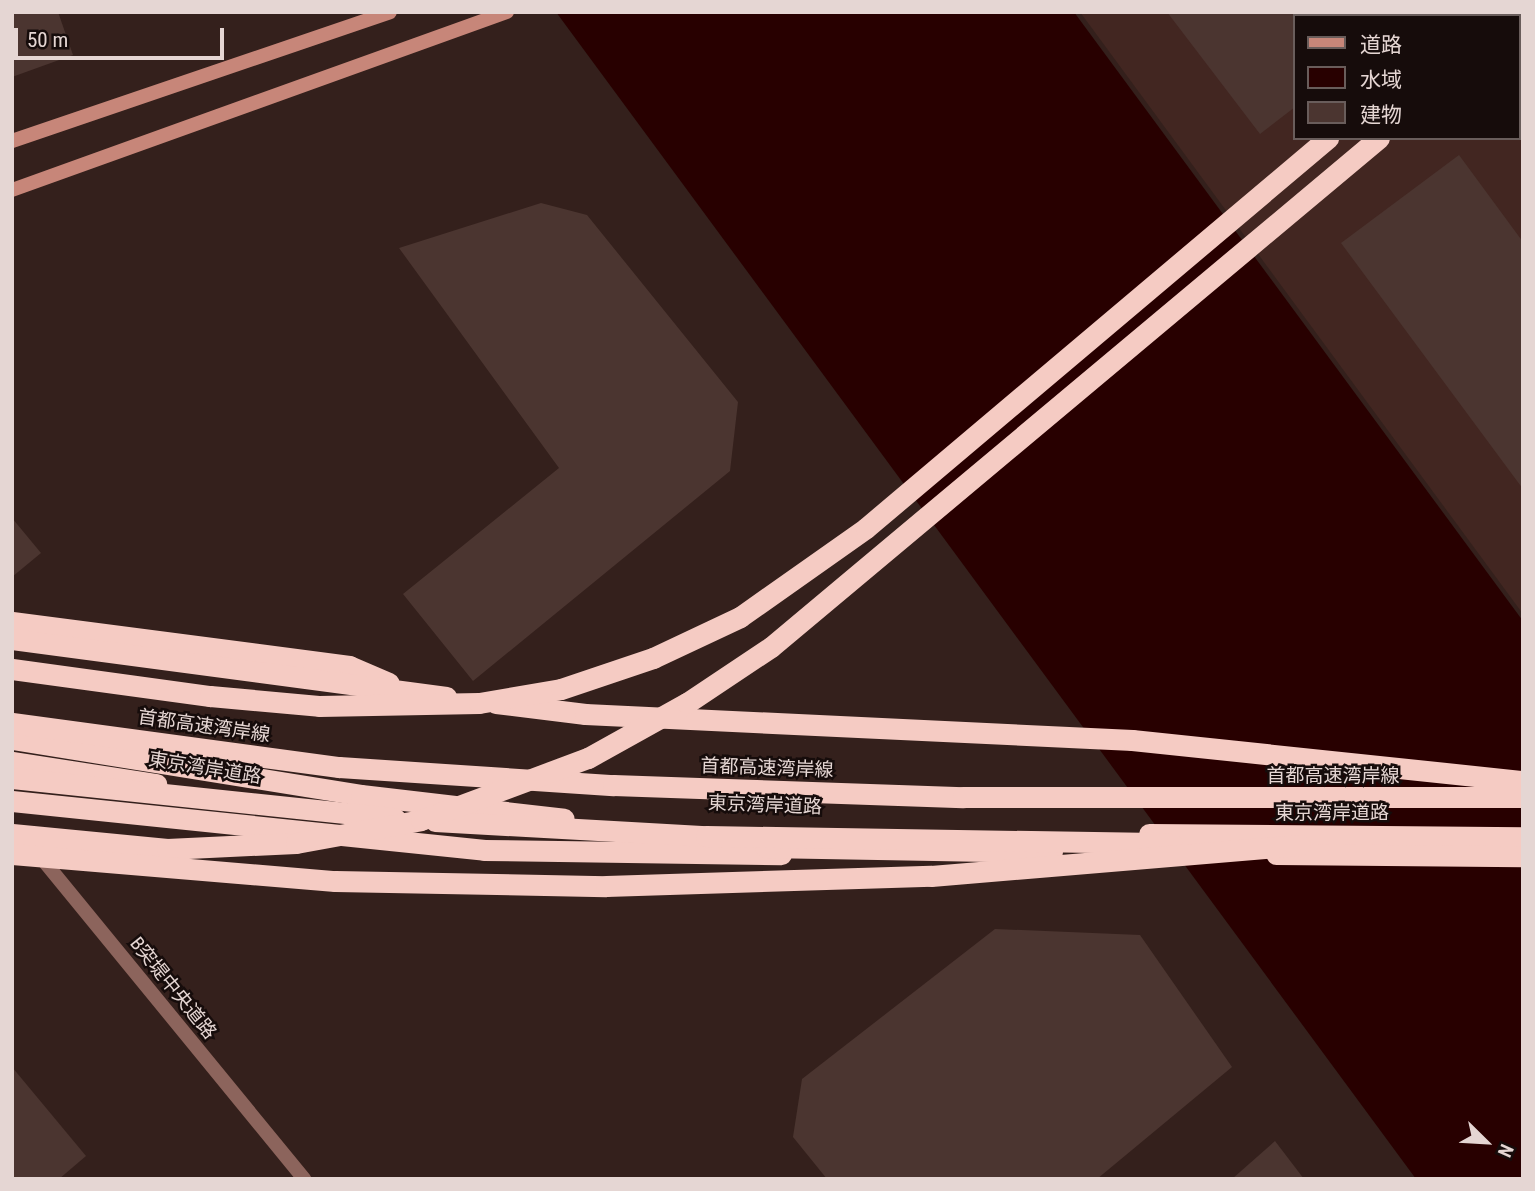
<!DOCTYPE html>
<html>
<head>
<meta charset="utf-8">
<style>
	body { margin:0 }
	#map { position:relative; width:1535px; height:1191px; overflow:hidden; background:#34201c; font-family:"Roboto Condensed","Noto Sans JP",sans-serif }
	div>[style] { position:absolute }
	.built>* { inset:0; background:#422621 }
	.water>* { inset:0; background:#280000 }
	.building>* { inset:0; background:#4b3530 }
	.lane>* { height:14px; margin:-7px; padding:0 7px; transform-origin:7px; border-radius:7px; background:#8c645c }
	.secondary>* { height:14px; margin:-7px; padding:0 7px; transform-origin:7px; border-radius:7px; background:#c78679 }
	.highway>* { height:21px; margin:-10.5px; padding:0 10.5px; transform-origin:10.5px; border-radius:10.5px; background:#f5cbc3 }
	.highway-bridge>* { height:21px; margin:-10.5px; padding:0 10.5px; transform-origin:10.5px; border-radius:10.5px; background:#f5cbc3 }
	span { translate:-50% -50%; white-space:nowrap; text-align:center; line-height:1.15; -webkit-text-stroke:5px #160c0b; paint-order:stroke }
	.street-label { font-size:19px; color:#e5d6d3 }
	.frame { position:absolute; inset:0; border:14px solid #e5d6d3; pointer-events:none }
	.legend { position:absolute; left:1293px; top:14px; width:228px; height:126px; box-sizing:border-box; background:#160c0b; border:2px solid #695d5b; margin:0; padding:9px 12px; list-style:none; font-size:21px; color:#e5d6d3 }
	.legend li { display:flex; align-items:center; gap:14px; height:35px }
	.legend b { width:35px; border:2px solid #695d5b }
	.north { position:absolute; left:1451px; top:1107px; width:70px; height:70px; -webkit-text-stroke:5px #160c0b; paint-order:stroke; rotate:114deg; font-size:19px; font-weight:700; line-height:28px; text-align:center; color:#e5d6d3 }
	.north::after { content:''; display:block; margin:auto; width:24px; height:32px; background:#e5d6d3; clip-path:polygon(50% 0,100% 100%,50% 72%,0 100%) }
	.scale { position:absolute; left:14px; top:28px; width:210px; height:32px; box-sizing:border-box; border:4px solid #e5d6d3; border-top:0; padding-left:9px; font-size:21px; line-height:24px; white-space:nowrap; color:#e5d6d3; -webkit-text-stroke:5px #160c0b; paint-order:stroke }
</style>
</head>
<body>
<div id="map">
	<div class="built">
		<i style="clip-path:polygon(evenodd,1080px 12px,1523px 12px,1523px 614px,1080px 12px,1295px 16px,1519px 16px,1519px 138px,1295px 138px,1295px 16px)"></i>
	</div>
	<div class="water">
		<i style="clip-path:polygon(556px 12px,1074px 12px,1523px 621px,1523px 1179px,1416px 1179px)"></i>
	</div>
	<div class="building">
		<i style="clip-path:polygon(12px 12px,58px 12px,73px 55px,12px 77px)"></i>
		<i style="clip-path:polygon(1167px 12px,1295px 12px,1295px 107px,1260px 134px)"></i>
		<i style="clip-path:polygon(1459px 155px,1523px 242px,1523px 489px,1341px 243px)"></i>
		<i style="clip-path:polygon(541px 203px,587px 215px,738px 402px,730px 471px,473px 681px,403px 594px,559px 468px,399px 248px)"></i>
		<i style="clip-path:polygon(12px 518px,41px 553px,12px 577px)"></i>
		<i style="clip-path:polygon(995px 929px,1140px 935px,1232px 1067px,1097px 1179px,827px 1179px,793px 1137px,802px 1079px)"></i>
		<i style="clip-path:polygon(12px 1067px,86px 1156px,59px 1179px,12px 1179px)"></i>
		<i style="clip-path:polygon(1275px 1141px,1304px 1179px,1232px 1179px)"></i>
	</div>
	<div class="lane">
		<i style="left:39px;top:855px;width:419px;rotate:50.7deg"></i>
	</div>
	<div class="secondary">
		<i style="left:12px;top:141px;width:399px;rotate:-18.8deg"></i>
		<i style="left:12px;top:190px;width:526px;rotate:-19.78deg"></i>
	</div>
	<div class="highway">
		<i style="left:1450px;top:16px;width:6px;rotate:-45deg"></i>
		<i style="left:1506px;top:16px;width:6px;rotate:-45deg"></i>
		<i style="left:12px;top:622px;width:340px;rotate:7.4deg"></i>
		<i style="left:349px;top:666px;width:43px;rotate:23deg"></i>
		<i style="left:12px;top:639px;width:438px;rotate:7.6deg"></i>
		<i style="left:12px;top:669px;width:200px;rotate:7.8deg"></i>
		<i style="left:496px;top:703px;width:90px;rotate:7deg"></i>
		<i style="left:585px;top:714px;width:548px;rotate:2.72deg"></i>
		<i style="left:1132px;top:740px;width:393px;rotate:6deg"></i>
		<i style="left:12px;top:739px;width:353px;rotate:9.1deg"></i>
		<i style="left:361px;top:795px;width:204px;rotate:6.7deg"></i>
		<i style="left:12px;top:762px;width:146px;rotate:8.7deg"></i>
		<i style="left:12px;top:801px;width:475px;rotate:5.9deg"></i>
		<i style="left:484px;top:850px;width:297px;rotate:0.8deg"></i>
		<i style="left:1149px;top:834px;width:374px;rotate:0.5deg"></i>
		<i style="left:765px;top:847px;width:287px;rotate:1deg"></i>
		<i style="left:1276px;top:854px;width:247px;rotate:0.5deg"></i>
	</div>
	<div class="highway-bridge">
		<i style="left:210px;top:696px;width:109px;rotate:5.2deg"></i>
		<i style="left:319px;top:706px;width:160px;rotate:-1.1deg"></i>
		<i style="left:479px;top:703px;width:83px;rotate:-9.7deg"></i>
		<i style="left:561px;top:689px;width:97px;rotate:-18.6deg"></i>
		<i style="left:653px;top:658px;width:96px;rotate:-25.2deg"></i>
		<i style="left:740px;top:617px;width:154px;rotate:-35.2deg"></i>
		<i style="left:866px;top:528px;width:605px;rotate:-40.17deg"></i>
		<i style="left:12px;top:723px;width:330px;rotate:7.7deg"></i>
		<i style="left:339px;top:767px;width:275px;rotate:3.8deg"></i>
		<i style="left:613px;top:785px;width:350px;rotate:2deg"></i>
		<i style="left:963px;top:797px;width:560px"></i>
		<i style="left:12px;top:778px;width:385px;rotate:6deg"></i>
		<i style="left:435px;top:821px;width:271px;rotate:3.2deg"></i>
		<i style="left:706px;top:836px;width:466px;rotate:0.9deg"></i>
		<i style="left:12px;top:834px;width:156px;rotate:5.5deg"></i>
		<i style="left:167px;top:849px;width:129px;rotate:-2.7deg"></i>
		<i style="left:296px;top:843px;width:127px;rotate:-10.4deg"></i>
		<i style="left:421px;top:820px;width:178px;rotate:-20.4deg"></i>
		<i style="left:588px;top:758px;width:113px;rotate:-29.1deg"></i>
		<i style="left:687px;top:703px;width:101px;rotate:-33.7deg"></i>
		<i style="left:771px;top:647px;width:793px;rotate:-39.94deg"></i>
		<i style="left:12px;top:854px;width:324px;rotate:4.8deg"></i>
		<i style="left:335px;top:881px;width:271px;rotate:1.1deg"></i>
		<i style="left:606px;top:886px;width:325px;rotate:-1.8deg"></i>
		<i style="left:931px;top:876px;width:370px;rotate:-4.8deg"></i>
	</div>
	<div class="street-label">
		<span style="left:204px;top:726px;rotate:8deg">首都高速湾岸線</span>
		<span style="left:205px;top:768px;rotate:9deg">東京湾岸道路</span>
		<span style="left:767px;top:768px;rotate:2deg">首都高速湾岸線</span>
		<span style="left:1333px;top:776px">首都高速湾岸線</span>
		<span style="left:765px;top:805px;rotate:2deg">東京湾岸道路</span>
		<span style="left:1332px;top:813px">東京湾岸道路</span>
		<span style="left:173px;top:988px;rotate:51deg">B突堤中央道路</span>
	</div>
	<div class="frame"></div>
	<ul class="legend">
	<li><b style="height:9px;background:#c78679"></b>道路</li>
	<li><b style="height:19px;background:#280000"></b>水域</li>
	<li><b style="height:19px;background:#4b3530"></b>建物</li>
	</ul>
	<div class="north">N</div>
	<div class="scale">50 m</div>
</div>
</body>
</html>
